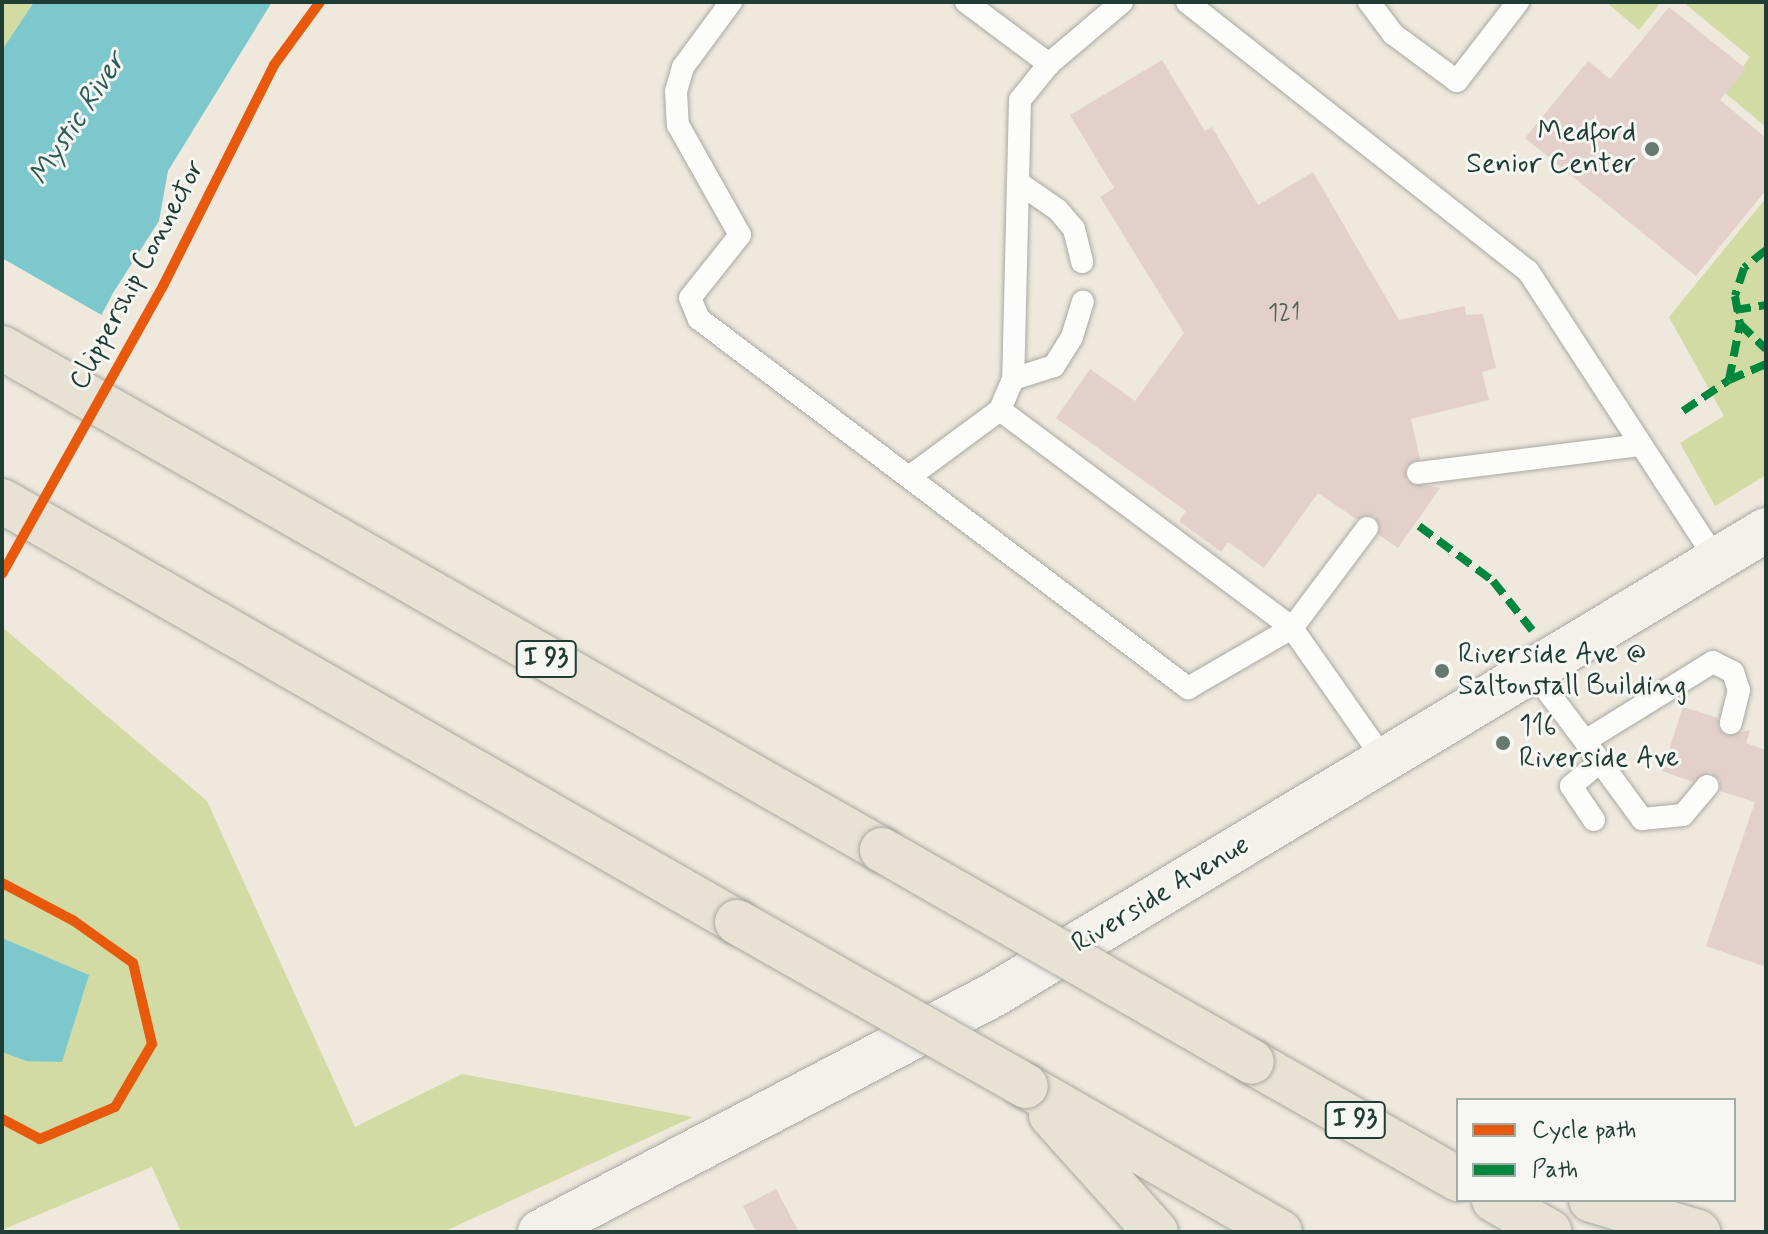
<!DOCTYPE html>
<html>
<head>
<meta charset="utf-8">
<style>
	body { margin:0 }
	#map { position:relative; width:1768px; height:1234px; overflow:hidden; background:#eee8dd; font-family:Mynerve,sans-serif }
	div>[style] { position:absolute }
	.green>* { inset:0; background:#d2dba3 }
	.water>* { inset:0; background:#7dc8cc }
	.pier>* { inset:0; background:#eee8dd }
	.building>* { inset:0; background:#e3d0cb }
	.roads { filter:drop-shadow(0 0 2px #a8a8a1) drop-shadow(0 0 2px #a8a8a1) }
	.service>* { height:22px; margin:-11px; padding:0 11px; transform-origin:11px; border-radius:11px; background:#fcfcfa }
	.secondary>* { height:44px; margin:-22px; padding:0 22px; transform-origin:22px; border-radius:22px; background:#f4f1eb }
	.motorway>* { height:44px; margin:-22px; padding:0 22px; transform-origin:22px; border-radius:22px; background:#e8e2d5 }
	.bridges { filter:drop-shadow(0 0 2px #a8a8a1) drop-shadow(0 0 2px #a8a8a1) }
	.motorway-bridge>* { height:44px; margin:-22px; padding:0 22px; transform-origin:22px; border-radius:22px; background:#e8e2d5 }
	.quiet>* { height:8px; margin-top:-4px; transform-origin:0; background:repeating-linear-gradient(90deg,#00873e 0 16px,transparent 0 24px) }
	.cycleway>* { height:10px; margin:-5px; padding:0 5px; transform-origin:5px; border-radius:5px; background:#e8590c }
	.dots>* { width:22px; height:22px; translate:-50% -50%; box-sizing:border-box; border:4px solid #f6f6f2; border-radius:50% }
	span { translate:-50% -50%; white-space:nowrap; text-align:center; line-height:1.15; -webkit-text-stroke:6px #f6f6f2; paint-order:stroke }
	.number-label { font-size:24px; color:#50625a }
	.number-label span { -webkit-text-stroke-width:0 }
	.shield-label span { padding:2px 6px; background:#f6f6f2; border:2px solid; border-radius:6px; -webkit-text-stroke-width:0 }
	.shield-label { font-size:26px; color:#1f3d34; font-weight:700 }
	.poi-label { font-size:28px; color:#1f3d34 }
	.right { translate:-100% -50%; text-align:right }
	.left { translate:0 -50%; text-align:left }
	.street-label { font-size:28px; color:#1f3d34 }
	.water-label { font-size:30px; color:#2a5c58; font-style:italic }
	.frame { position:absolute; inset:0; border:4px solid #1f3d34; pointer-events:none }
	.legend { position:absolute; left:1456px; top:1098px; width:280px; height:104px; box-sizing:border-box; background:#f6f6f2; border:2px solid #a0aca6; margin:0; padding:10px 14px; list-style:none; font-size:24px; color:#1f3d34 }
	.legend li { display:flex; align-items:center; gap:16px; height:40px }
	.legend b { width:40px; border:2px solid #a0aca6 }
</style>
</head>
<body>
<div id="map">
	<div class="green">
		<i style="clip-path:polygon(2px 2px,34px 2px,2px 50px)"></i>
		<i style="clip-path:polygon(1606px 2px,1661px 2px,1639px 30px)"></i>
		<i style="clip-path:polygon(1683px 2px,1766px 2px,1766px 127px,1724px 92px,1750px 57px)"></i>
		<i style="clip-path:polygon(1766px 198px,1766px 475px,1715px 506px,1680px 443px,1724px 416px,1669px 317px)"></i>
		<i style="clip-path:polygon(2px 627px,207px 801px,355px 1127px,462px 1074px,693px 1117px,443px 1232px,181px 1232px,152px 1167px,2px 1230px,2px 1052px,26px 1061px,72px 971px,2px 938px)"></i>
	</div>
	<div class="water">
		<i style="clip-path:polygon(34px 2px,272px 2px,168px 171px,159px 221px,113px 293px,53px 407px,28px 439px,2px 498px,2px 50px)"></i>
		<i style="clip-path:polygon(2px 938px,89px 975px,62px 1062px,26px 1061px,2px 1052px)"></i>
	</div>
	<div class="pier">
		<i style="clip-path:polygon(2px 258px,105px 317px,56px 409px,31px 441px,2px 502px)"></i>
	</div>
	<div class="building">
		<i style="clip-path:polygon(1669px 7px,1746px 69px,1720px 100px,1766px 138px,1766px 190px,1696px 276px,1525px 138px,1588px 61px,1610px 79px)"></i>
		<i style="clip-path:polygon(1162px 60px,1205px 131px,1212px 127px,1258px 205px,1313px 172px,1399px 320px,1465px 306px,1466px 315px,1483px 314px,1496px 368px,1482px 372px,1489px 400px,1411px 419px,1420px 459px,1406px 467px,1406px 481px,1440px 488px,1398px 548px,1379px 535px,1375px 516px,1356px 519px,1318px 493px,1264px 568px,1228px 542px,1221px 552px,1179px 521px,1186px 511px,1056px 418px,1090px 369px,1135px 401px,1184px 333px,1100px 197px,1114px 188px,1070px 115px)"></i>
		<i style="clip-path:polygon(1683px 707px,1718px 718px,1718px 728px,1727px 736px,1750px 730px,1746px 743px,1766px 750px,1766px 967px,1706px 946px,1755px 802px,1720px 791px,1720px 780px,1710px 772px,1693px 782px,1662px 771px)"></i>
		<i style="clip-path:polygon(776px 1189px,799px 1232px,756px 1232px,743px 1206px)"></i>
	</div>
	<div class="roads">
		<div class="service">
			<i style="left:731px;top:2px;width:81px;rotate:126.4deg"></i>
			<i style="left:683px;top:67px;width:25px;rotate:106deg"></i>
			<i style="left:676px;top:91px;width:34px;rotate:87deg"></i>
			<i style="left:678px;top:125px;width:126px;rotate:60.6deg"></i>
			<i style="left:740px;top:235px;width:80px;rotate:128.4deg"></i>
			<i style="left:690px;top:298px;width:23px;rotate:67deg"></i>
			<i style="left:699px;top:319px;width:613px;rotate:37.04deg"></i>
			<i style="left:1188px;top:688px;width:120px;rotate:-30deg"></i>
			<i style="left:1292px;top:628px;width:125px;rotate:-53.1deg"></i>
			<i style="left:966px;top:2px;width:104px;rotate:36.8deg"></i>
			<i style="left:1122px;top:2px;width:96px;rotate:139.7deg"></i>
			<i style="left:1049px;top:64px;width:46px;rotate:128.9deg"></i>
			<i style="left:1020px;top:100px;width:279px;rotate:91.4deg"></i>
			<i style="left:1013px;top:379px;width:34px;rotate:113deg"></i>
			<i style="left:1000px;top:410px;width:364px;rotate:36.7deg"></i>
			<i style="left:1292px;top:628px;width:164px;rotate:55deg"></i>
			<i style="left:1187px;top:2px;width:434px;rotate:38.3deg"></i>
			<i style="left:1528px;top:271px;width:346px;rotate:56.9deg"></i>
			<i style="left:1369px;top:2px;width:40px;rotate:53deg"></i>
			<i style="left:1393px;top:34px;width:79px;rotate:36.3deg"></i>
			<i style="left:1457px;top:81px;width:100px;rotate:-52.3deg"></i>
			<i style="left:1019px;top:183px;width:47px;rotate:34.7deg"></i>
			<i style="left:1058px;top:210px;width:25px;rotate:50deg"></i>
			<i style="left:1074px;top:229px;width:34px;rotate:76deg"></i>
			<i style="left:1013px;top:379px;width:43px;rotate:-17.6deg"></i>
			<i style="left:1054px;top:366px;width:34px;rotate:-58deg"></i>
			<i style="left:1072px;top:337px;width:37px;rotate:-73deg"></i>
			<i style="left:1418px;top:473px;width:224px;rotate:-7.2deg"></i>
			<i style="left:909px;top:477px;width:113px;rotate:-36.4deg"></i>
			<i style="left:1533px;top:672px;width:86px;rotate:53deg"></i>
			<i style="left:1585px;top:741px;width:150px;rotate:-31.7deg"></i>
			<i style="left:1713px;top:662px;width:22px;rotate:27deg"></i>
			<i style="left:1733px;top:672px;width:19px;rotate:72deg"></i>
			<i style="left:1739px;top:690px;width:34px;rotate:104deg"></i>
			<i style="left:1585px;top:741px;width:97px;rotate:53.8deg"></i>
			<i style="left:1642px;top:819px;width:41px;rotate:-5.6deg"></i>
			<i style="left:1683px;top:815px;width:38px;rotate:-50deg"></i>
			<i style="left:1594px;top:820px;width:41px;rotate:-124.1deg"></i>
			<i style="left:1571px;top:786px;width:38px;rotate:-40deg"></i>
		</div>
		<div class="secondary">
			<i style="left:540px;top:1232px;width:513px;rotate:-27.61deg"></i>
			<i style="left:995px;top:994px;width:900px;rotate:-31.04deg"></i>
		</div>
		<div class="motorway">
			<i style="left:2px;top:348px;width:1013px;rotate:29.7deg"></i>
			<i style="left:2px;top:501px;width:847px;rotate:29.8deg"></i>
			<i style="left:1252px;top:1062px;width:237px;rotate:29.6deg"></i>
			<i style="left:1026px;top:1086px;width:293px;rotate:29.9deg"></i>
			<i style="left:1051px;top:1115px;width:157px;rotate:48.1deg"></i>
			<i style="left:1494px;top:1200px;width:64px;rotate:29.7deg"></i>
			<i style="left:1591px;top:1200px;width:112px;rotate:16.7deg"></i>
		</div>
	</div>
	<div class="bridges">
		<div class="motorway-bridge">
			<i style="left:882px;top:850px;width:426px;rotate:29.8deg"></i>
			<i style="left:737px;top:922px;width:332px;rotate:29.6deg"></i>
		</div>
	</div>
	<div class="quiet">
		<i style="left:1766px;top:250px;width:28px;rotate:141deg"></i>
		<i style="left:1744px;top:268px;width:29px;rotate:108deg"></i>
		<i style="left:1735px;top:296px;width:28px;rotate:80deg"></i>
		<i style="left:1740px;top:324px;width:36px;rotate:44deg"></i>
		<i style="left:1735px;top:310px;width:31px;rotate:-9deg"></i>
		<i style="left:1729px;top:380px;width:57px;rotate:-78.9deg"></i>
		<i style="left:1683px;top:411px;width:55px;rotate:-34deg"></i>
		<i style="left:1729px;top:380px;width:40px;rotate:-23.4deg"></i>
		<i style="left:1419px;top:526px;width:92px;rotate:36.6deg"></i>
		<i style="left:1493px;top:581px;width:63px;rotate:51.5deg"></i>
	</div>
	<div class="cycleway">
		<i style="left:2px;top:574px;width:330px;rotate:-60.8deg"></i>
		<i style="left:163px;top:286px;width:247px;rotate:-63.3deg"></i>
		<i style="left:274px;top:65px;width:78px;rotate:-53.9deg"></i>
		<i style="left:2px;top:883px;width:81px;rotate:27.8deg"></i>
		<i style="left:74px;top:921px;width:72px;rotate:35.4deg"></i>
		<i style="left:133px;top:963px;width:83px;rotate:76.8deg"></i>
		<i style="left:152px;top:1044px;width:73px;rotate:120.4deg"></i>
		<i style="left:115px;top:1107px;width:82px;rotate:156.9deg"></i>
		<i style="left:40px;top:1139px;width:43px;rotate:-152.2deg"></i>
	</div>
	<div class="dots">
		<i style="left:1652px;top:149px;background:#67796f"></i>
		<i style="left:1442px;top:671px;background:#67796f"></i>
		<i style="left:1503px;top:743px;background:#67796f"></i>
	</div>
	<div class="number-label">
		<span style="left:1284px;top:314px">121</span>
	</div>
	<div class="shield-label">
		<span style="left:546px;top:659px">I 93</span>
		<span style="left:1355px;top:1120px">I 93</span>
	</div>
	<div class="poi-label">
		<span class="right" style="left:1636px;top:149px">Medford<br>Senior Center</span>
		<span class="left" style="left:1458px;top:671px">Riverside Ave @<br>Saltonstall Building</span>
		<span class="left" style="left:1519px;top:743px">116<br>Riverside Ave</span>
	</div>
	<div class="street-label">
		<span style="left:138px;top:275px;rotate:-62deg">Clippership Connector</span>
		<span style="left:1161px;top:895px;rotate:-31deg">Riverside Avenue</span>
	</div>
	<div class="water-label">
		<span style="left:78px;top:119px;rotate:-57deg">Mystic River</span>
	</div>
	<div class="frame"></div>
	<ul class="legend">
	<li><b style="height:10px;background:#e8590c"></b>Cycle path</li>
	<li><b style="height:10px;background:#00873e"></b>Path</li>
	</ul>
</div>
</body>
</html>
